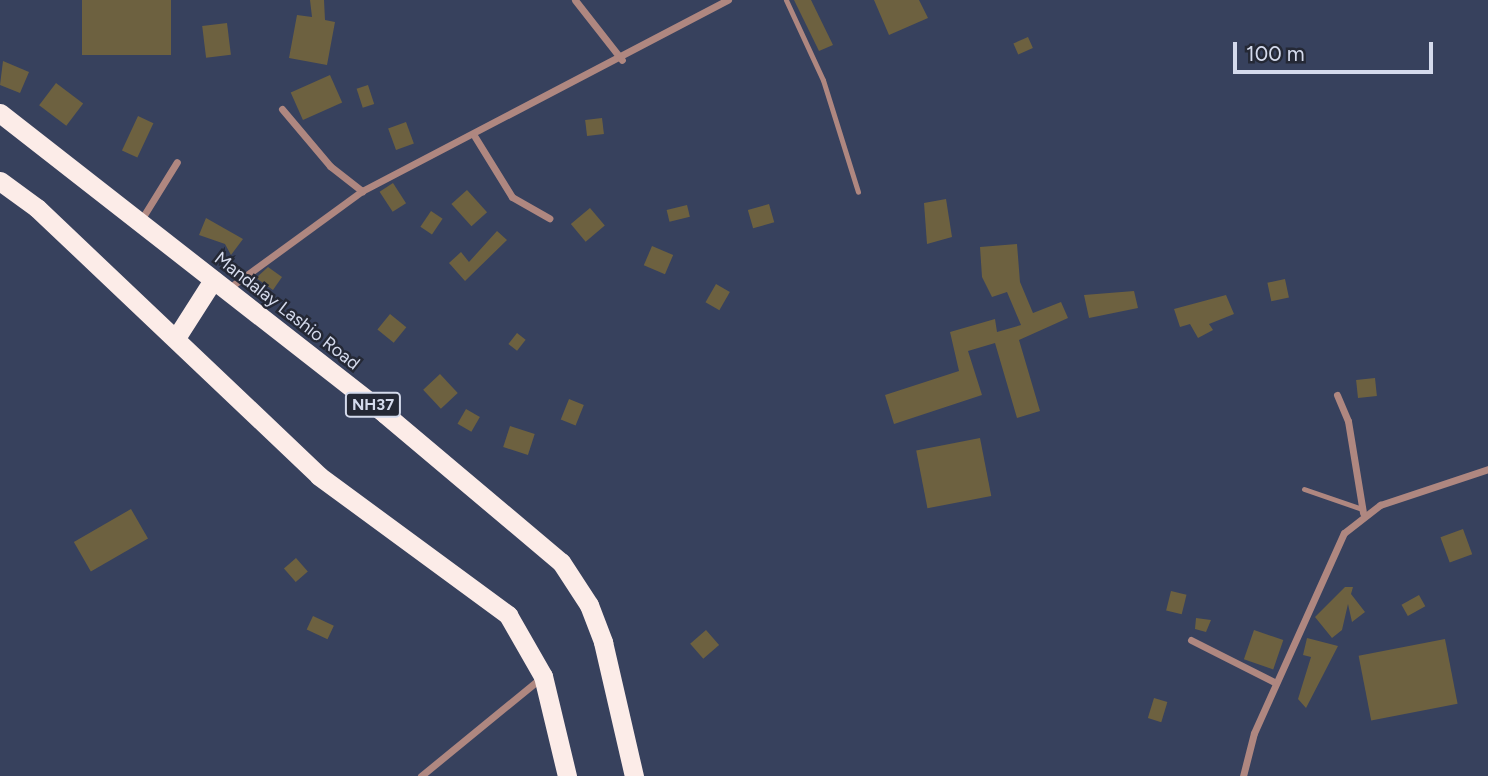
<!DOCTYPE html>
<html>
<head>
<meta charset="utf-8">
<style>
	body { margin:0 }
	#map { position:relative; width:1488px; height:776px; overflow:hidden; background:#37415d; font-family:Figtree,sans-serif }
	div>[style] { position:absolute }
	.building>* { inset:0; background:#6d6140; transform-origin:0 0 }
	.service>* { height:5px; margin:-2.5px; padding:0 2.5px; transform-origin:2.5px; border-radius:2.5px; background:#af8780 }
	.minor>* { height:7px; margin:-3.5px; padding:0 3.5px; transform-origin:3.5px; border-radius:3.5px; background:#af8780 }
	.trunk>* { height:19px; margin:-9.5px; padding:0 9.5px; transform-origin:9.5px; border-radius:9.5px; background:#fcece8 }
	span { translate:-50% -50%; white-space:nowrap; text-align:center; line-height:1.15; -webkit-text-stroke:5px #242835; paint-order:stroke }
	.shield-label span { padding:2px 5px; background:#242835; border:2px solid; border-radius:5px; -webkit-text-stroke-width:0 }
	.shield-label { font-size:16px; color:#d4daec; font-weight:700 }
	.street-label { font-size:18px; color:#d4daec }
	.scale { position:absolute; left:1233px; top:42px; width:200px; height:32px; box-sizing:border-box; border:4px solid #d4daec; border-top:0; padding-left:9px; font-size:21px; line-height:24px; white-space:nowrap; color:#d4daec; -webkit-text-stroke:5px #242835; paint-order:stroke }
</style>
</head>
<body>
<div id="map">
	<div class="building">
		<i style="left:82px;top:0;width:89px;height:55px"></i>
		<i style="clip-path:polygon(310px 0,324px 0,325px 20px,335px 22px,327px 65px,289px 58px,297px 15px,312px 17px)"></i>
		<i style="clip-path:polygon(794px 0,811px 0,833px 45px,819px 51px)"></i>
		<i style="clip-path:polygon(874px 0,919px 0,928px 18px,889px 35px)"></i>
		<i style="left:227px;top:23px;width:32px;height:25px;rotate:83deg"></i>
		<i style="left:1028px;top:37px;width:12px;height:16px;rotate:66deg"></i>
		<i style="clip-path:polygon(3px 61px,29px 72px,20px 93px,0 85px)"></i>
		<i style="left:330px;top:75px;width:30px;height:43px;rotate:66deg"></i>
		<i style="left:56px;top:83px;width:34px;height:28px;rotate:37deg"></i>
		<i style="left:368px;top:85px;width:20px;height:12px;rotate:72deg"></i>
		<i style="left:138px;top:116px;width:17px;height:38px;rotate:25deg"></i>
		<i style="left:602px;top:118px;width:16px;height:17px;rotate:83deg"></i>
		<i style="left:406px;top:122px;width:23px;height:19px;rotate:70deg"></i>
		<i style="left:393px;top:183px;width:24px;height:16px;rotate:57deg"></i>
		<i style="left:467px;top:190px;width:30px;height:21px;rotate:48deg"></i>
		<i style="clip-path:polygon(946px 199px,952px 237px,927px 244px,924px 203px)"></i>
		<i style="left:769px;top:204px;width:19px;height:22px;rotate:74deg"></i>
		<i style="left:687px;top:205px;width:12px;height:21px;rotate:76deg"></i>
		<i style="left:590px;top:208px;width:23px;height:25px;rotate:50deg"></i>
		<i style="left:431px;top:211px;width:14px;height:19px;rotate:34deg"></i>
		<i style="clip-path:polygon(206px 218px,243px 239px,231px 255px,225px 244px,199px 235px)"></i>
		<i style="clip-path:polygon(497px 231px,507px 240px,465px 281px,449px 263px,461px 252px,469px 262px)"></i>
		<i style="clip-path:polygon(1017px 244px,1020px 282px,1033px 313px,1061px 302px,1068px 318px,1019px 340px,1040px 411px,1017px 418px,995px 343px,968px 351px,982px 395px,894px 424px,885px 395px,959px 371px,950px 332px,995px 319px,997px 332px,1021px 325px,1007px 292px,992px 297px,982px 277px,980px 247px)"></i>
		<i style="left:652px;top:246px;width:23px;height:21px;rotate:23deg"></i>
		<i style="clip-path:polygon(268px 267px,282px 277px,273px 290px,256px 278px)"></i>
		<i style="left:1285px;top:279px;width:19px;height:18px;rotate:78deg"></i>
		<i style="left:716px;top:284px;width:16px;height:21px;rotate:30deg"></i>
		<i style="clip-path:polygon(1134px 291px,1138px 308px,1089px 318px,1084px 295px)"></i>
		<i style="clip-path:polygon(1226px 295px,1234px 314px,1209px 324px,1213px 330px,1198px 338px,1190px 324px,1180px 327px,1174px 309px)"></i>
		<i style="left:390px;top:314px;width:21px;height:20px;rotate:39deg"></i>
		<i style="left:517px;top:333px;width:11px;height:14px;rotate:38deg"></i>
		<i style="left:440px;top:374px;width:26px;height:23px;rotate:47deg"></i>
		<i style="left:1375px;top:378px;width:18px;height:19px;rotate:84deg"></i>
		<i style="left:569px;top:399px;width:16px;height:22px;rotate:22deg"></i>
		<i style="left:466px;top:409px;width:16px;height:17px;rotate:30deg"></i>
		<i style="left:510px;top:426px;width:26px;height:22px;rotate:18deg"></i>
		<i style="left:980px;top:438px;width:59px;height:65px;rotate:79deg"></i>
		<i style="left:131px;top:509px;width:34px;height:66px;rotate:60deg"></i>
		<i style="left:1463px;top:529px;width:27px;height:24px;rotate:70deg"></i>
		<i style="left:296px;top:558px;width:18px;height:16px;rotate:49deg"></i>
		<i style="clip-path:polygon(1345px 587px,1353px 587px,1351px 594px,1365px 612px,1352px 622px,1348px 604px,1342px 630px,1332px 638px,1315px 617px)"></i>
		<i style="left:1171px;top:591px;width:16px;height:20px;rotate:14deg"></i>
		<i style="left:1419px;top:595px;width:13px;height:20px;rotate:61deg"></i>
		<i style="left:313px;top:616px;width:23px;height:15px;rotate:25deg"></i>
		<i style="clip-path:polygon(1196px 618px,1211px 620px,1206px 632px,1195px 629px)"></i>
		<i style="left:706px;top:630px;width:20px;height:21px;rotate:49deg"></i>
		<i style="left:1254px;top:630px;width:31px;height:31px;rotate:19deg"></i>
		<i style="clip-path:polygon(1307px 638px,1338px 646px,1306px 708px,1298px 699px,1311px 657px,1303px 655px)"></i>
		<i style="left:1445px;top:639px;width:66px;height:88px;rotate:79deg"></i>
		<i style="left:1154px;top:698px;width:14px;height:21px;rotate:17deg"></i>
	</div>
	<div class="service">
		<i style="left:786px;top:0;width:88px;rotate:65.2deg"></i>
		<i style="left:823px;top:80px;width:117px;rotate:72.6deg"></i>
		<i style="left:1304px;top:489px;width:61px;rotate:19deg"></i>
	</div>
	<div class="minor">
		<i style="left:575px;top:0;width:76px;rotate:51.9deg"></i>
		<i style="left:282px;top:109px;width:75px;rotate:49.9deg"></i>
		<i style="left:330px;top:166px;width:41px;rotate:38deg"></i>
		<i style="left:475px;top:137px;width:70px;rotate:58.3deg"></i>
		<i style="left:512px;top:197px;width:43px;rotate:29.6deg"></i>
		<i style="left:141px;top:220px;width:68px;rotate:-58.2deg"></i>
		<i style="left:229px;top:288px;width:165px;rotate:-36.1deg"></i>
		<i style="left:362px;top:191px;width:413px;rotate:-27.6deg"></i>
		<i style="left:1337px;top:395px;width:28px;rotate:67deg"></i>
		<i style="left:1348px;top:421px;width:93px;rotate:80.7deg"></i>
		<i style="left:1191px;top:640px;width:95px;rotate:26.8deg"></i>
		<i style="left:421px;top:776px;width:156px;rotate:-39.3deg"></i>
		<i style="left:1243px;top:776px;width:44px;rotate:-75.7deg"></i>
		<i style="left:1254px;top:733px;width:219px;rotate:-65.8deg"></i>
		<i style="left:1344px;top:533px;width:46px;rotate:-37.9deg"></i>
		<i style="left:1380px;top:505px;width:114px;rotate:-18.4deg"></i>
	</div>
	<div class="trunk">
		<i style="left:0;top:113px;width:489px;rotate:38deg"></i>
		<i style="left:385px;top:414px;width:230px;rotate:40.1deg"></i>
		<i style="left:561px;top:562px;width:51px;rotate:56.9deg"></i>
		<i style="left:589px;top:605px;width:40px;rotate:69deg"></i>
		<i style="left:603px;top:642px;width:138px;rotate:77deg"></i>
		<i style="left:0;top:181px;width:46px;rotate:36.1deg"></i>
		<i style="left:37px;top:208px;width:389px;rotate:43.5deg"></i>
		<i style="left:319px;top:476px;width:235px;rotate:36.3deg"></i>
		<i style="left:508px;top:615px;width:70px;rotate:60.2deg"></i>
		<i style="left:543px;top:676px;width:103px;rotate:76.5deg"></i>
		<i style="left:176px;top:338px;width:69px;rotate:-57.5deg"></i>
	</div>
	<div class="shield-label">
		<span style="left:373px;top:405px">NH37</span>
	</div>
	<div class="street-label">
		<span style="left:287px;top:311px;rotate:38deg">Mandalay Lashio Road</span>
	</div>
	<div class="scale">100 m</div>
</div>
</body>
</html>
